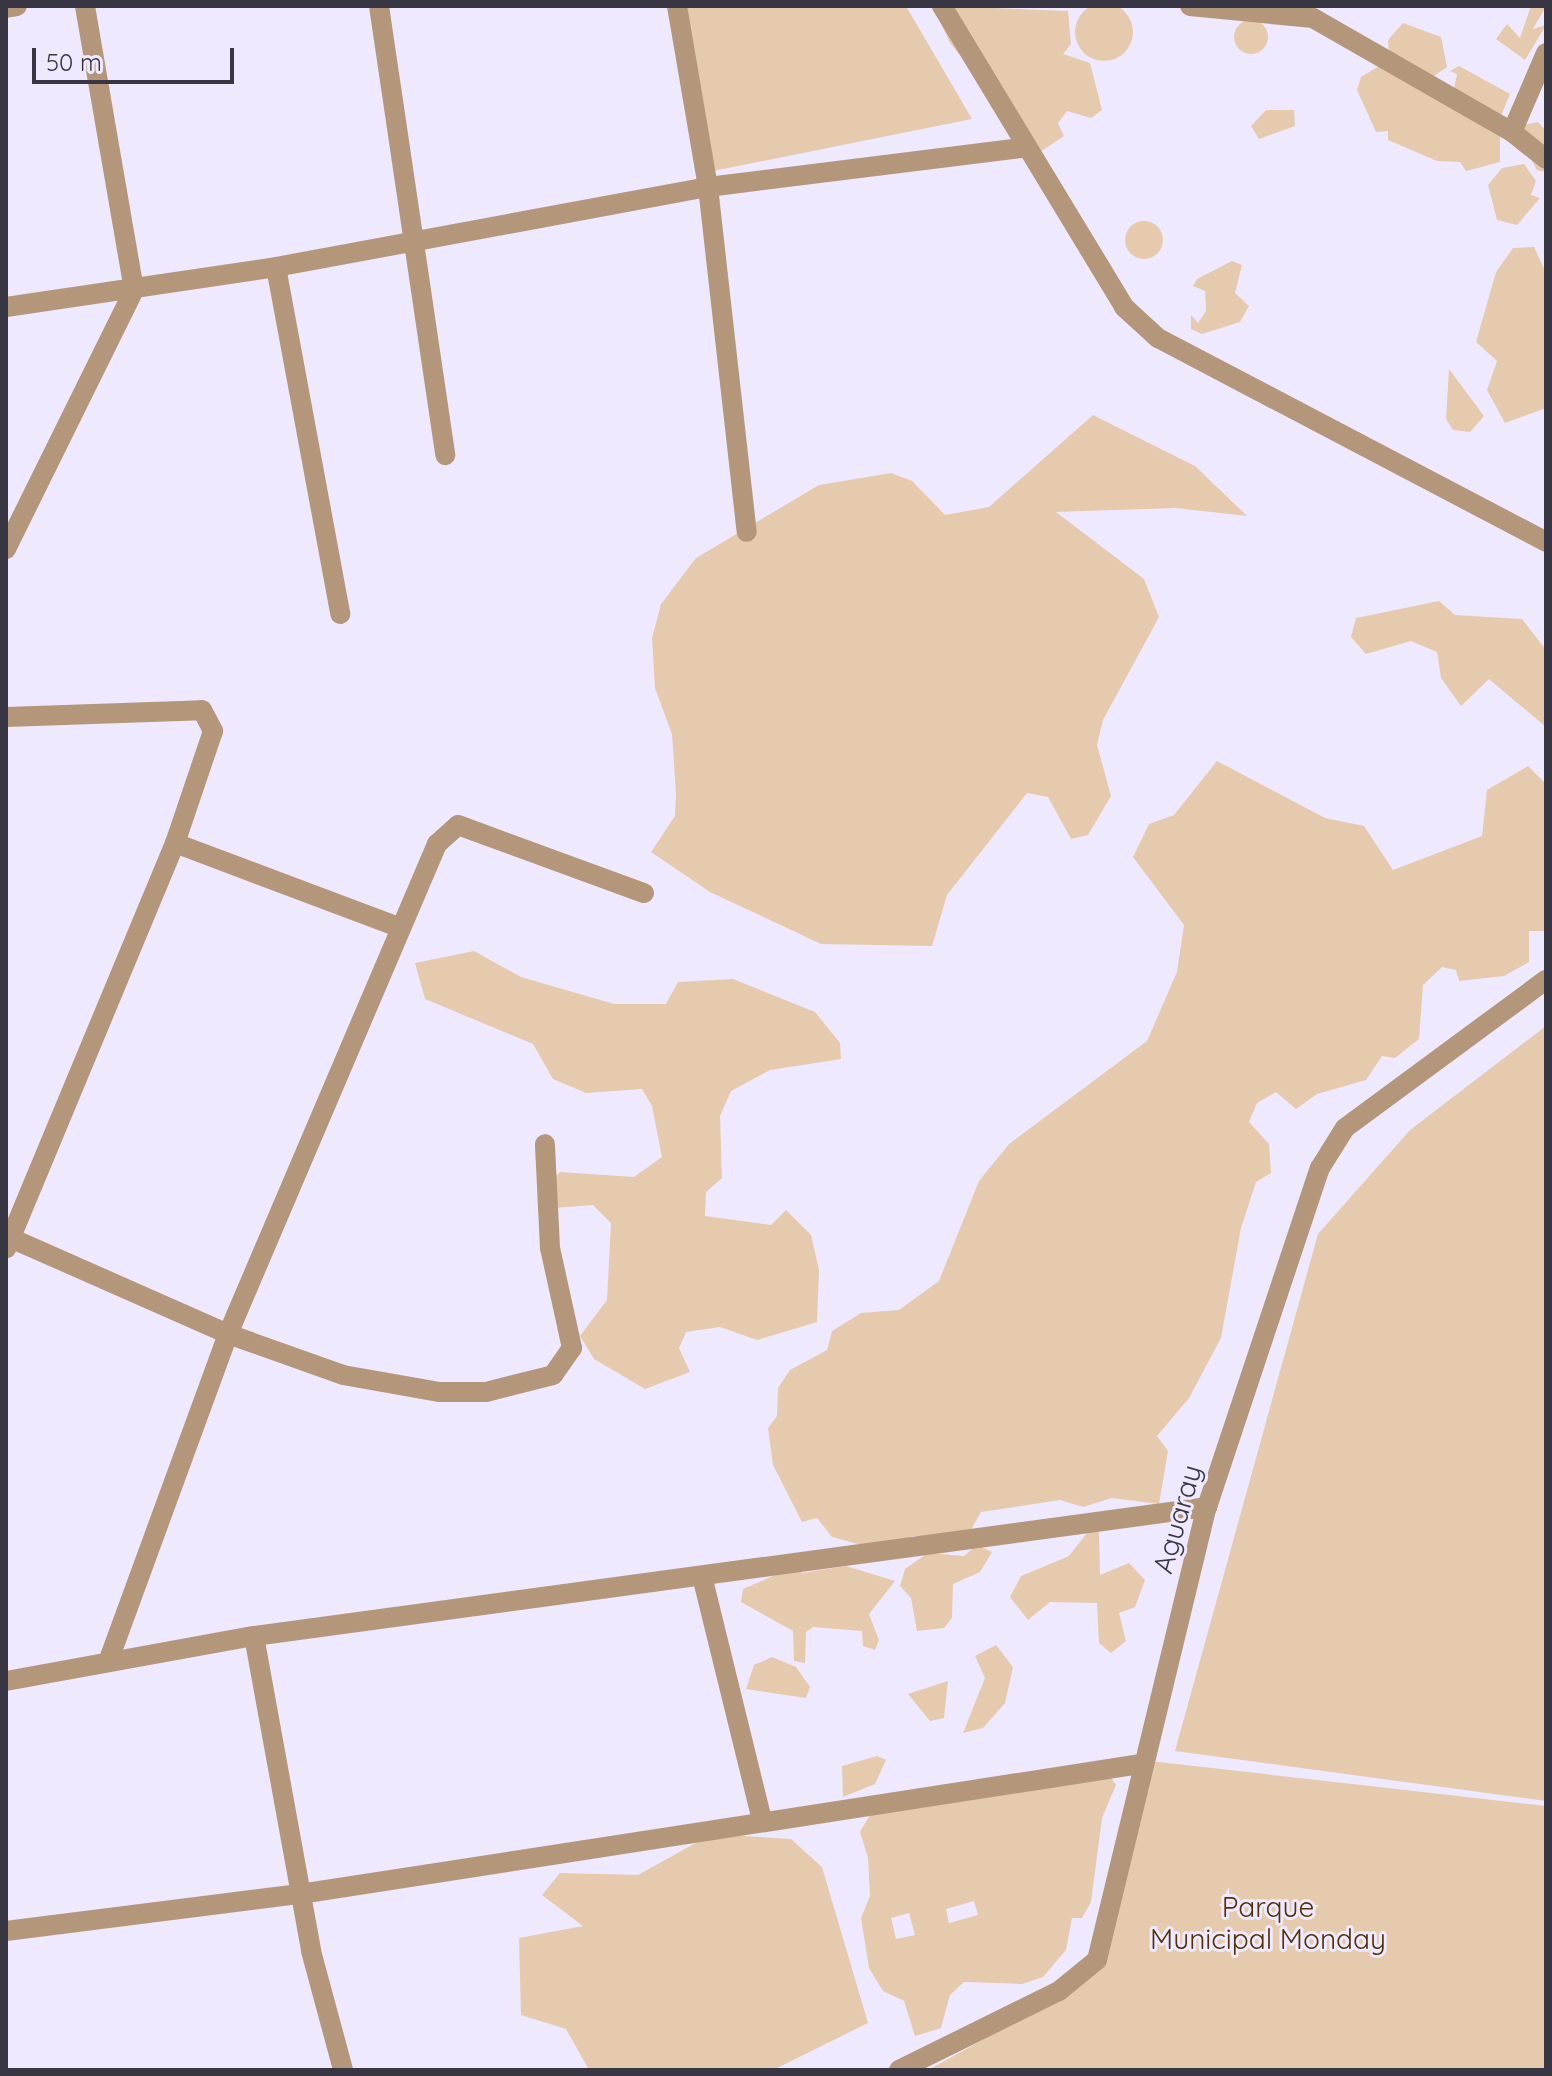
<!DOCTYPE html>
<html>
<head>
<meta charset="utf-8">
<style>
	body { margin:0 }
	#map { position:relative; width:1552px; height:2076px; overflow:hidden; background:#eee9fe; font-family:Quicksand,sans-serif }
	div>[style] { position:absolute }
	.green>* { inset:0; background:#e6caae }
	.round { border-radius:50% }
	.minor>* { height:20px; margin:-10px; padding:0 10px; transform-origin:10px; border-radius:10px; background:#b4977a }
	span { translate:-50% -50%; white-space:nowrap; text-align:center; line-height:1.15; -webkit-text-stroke:6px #eee9fe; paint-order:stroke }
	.street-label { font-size:28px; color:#393643 }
	.park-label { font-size:28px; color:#513106 }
	.frame { position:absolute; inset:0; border:8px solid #393643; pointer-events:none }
	.scale { position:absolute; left:32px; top:48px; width:202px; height:36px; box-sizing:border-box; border:4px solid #393643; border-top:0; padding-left:10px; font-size:24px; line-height:28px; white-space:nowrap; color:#393643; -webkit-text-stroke:6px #eee9fe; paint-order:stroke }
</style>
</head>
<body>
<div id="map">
	<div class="green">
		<i class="round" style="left:1075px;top:3px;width:58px;height:58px"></i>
		<i style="clip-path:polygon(680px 6px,906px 6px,972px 119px,713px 171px)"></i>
		<i style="clip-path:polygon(943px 6px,1068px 11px,1071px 44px,1063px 54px,1090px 63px,1102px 110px,1091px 118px,1067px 111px,1058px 123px,1064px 136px,1040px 152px,950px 43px,938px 17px)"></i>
		<i style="clip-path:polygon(1531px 6px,1546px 6px,1533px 29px,1546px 25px,1525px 60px,1496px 39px,1507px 24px,1520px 38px)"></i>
		<i class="round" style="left:1234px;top:20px;width:34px;height:34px"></i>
		<i style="clip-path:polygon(1403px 23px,1441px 37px,1447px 67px,1434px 76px,1389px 54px,1388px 40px)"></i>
		<i style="clip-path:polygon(1388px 61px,1500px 135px,1500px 162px,1466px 171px,1460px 162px,1437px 161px,1388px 140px,1388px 131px,1376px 132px,1357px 90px,1361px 77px)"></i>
		<i style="clip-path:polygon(1459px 66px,1510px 94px,1501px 116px,1454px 89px,1457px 74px,1450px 71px)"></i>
		<i style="clip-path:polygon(1266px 110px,1294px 110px,1295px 126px,1259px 139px,1251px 126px)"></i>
		<i style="clip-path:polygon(1538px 122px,1546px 131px,1546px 172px,1537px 170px,1519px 136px,1522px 125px)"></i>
		<i style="clip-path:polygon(1524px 164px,1536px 181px,1531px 195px,1540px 198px,1517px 225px,1497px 220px,1488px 185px,1502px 168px)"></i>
		<i class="round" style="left:1125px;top:221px;width:38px;height:38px"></i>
		<i style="clip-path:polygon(1534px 247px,1546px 273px,1546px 408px,1505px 423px,1487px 390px,1497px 361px,1476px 342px,1496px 272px,1513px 248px)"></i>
		<i style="clip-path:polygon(1232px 261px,1242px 265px,1235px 293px,1249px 306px,1240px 322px,1202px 334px,1191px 329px,1191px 315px,1198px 323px,1206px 311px,1205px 291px,1193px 286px,1197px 279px)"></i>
		<i style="clip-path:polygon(1449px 369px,1484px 416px,1470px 432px,1453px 430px,1446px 419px)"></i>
		<i style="clip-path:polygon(1093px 415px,1195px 466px,1247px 516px,1175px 508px,1056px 512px,1144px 579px,1159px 617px,1103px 720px,1097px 745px,1111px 796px,1088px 835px,1071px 839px,1048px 797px,1027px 793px,947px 895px,932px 946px,821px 944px,710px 892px,651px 852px,675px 816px,676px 794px,672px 734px,655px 688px,652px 638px,661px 604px,696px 558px,819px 485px,891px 473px,912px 481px,945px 515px,989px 507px)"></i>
		<i style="clip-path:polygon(1439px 601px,1455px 615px,1522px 619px,1546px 650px,1546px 727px,1489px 679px,1461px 706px,1441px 678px,1437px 652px,1411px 641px,1366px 654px,1351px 637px,1356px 618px)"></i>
		<i style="clip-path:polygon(1217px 761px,1325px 818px,1364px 826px,1393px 870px,1482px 836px,1487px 790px,1528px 766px,1546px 784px,1546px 931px,1529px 931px,1529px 962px,1504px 976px,1459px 981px,1456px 970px,1442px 967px,1423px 985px,1419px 1039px,1395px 1058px,1382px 1056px,1366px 1080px,1317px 1094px,1296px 1109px,1276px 1092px,1257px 1103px,1249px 1122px,1269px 1144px,1271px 1173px,1256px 1182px,1241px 1228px,1221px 1338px,1189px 1398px,1157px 1436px,1168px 1451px,1159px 1504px,1112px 1498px,1083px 1507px,1060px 1500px,981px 1512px,971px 1530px,937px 1540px,912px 1536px,899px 1545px,858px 1544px,832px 1537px,817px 1518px,802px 1522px,773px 1465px,768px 1428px,777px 1416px,778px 1388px,790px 1370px,827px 1350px,832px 1331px,861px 1313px,899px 1310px,939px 1281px,979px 1181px,1009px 1144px,1147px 1041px,1177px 972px,1184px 925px,1133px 857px,1149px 824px,1174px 815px)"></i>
		<i style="clip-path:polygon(474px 951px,521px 977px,614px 1004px,666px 1004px,678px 982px,733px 979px,815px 1012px,840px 1043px,841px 1059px,770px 1070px,731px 1091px,720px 1116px,722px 1178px,706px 1192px,705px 1216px,771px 1225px,786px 1210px,811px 1235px,819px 1270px,817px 1322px,757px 1340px,720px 1327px,686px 1332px,679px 1348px,690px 1372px,645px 1389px,594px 1359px,580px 1336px,607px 1300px,611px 1223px,593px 1205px,553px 1208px,549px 1184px,560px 1172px,634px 1177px,662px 1157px,652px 1106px,642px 1089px,586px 1093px,553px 1079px,533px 1044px,425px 999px,415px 963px)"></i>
		<i style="clip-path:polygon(1546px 1026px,1546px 1801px,1175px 1751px,1318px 1234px,1410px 1130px)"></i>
		<i style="clip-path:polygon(1090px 1529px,1099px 1532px,1100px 1575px,1129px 1563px,1145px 1580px,1135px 1607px,1119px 1613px,1126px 1641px,1111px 1653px,1099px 1643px,1097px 1603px,1050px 1602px,1028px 1620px,1010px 1597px,1021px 1576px,1069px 1556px)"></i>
		<i style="clip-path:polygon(977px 1545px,992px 1552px,980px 1572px,953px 1584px,952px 1618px,944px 1628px,917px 1631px,911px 1598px,900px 1586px,905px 1569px,928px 1553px,964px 1556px)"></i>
		<i style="clip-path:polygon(846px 1566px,895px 1581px,869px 1614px,879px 1640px,875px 1650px,863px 1646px,862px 1631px,813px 1627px,806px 1632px,805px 1663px,794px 1661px,793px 1631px,741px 1602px,743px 1589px,794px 1567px,802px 1573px)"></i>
		<i style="clip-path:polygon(996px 1645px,1013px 1667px,1005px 1703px,983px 1728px,963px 1733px,985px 1678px,975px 1656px)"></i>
		<i style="clip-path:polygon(772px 1657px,796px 1667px,810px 1687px,806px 1698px,746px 1689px,754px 1665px)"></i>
		<i style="clip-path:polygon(948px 1681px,944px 1718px,930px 1721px,908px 1694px)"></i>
		<i style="clip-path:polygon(877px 1756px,886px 1760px,875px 1784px,843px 1797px,842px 1766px)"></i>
		<i style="clip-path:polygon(1150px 1761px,1546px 1806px,1546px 2070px,928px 2070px,1066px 1994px,1106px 1959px)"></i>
		<i style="clip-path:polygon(evenodd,1109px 1774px,1116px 1785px,1102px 1818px,1091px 1902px,1082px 1918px,1072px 1918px,1066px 1950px,1043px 1977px,1022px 1984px,964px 1982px,950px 1995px,941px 2028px,915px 2036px,904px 2001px,883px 1991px,869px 1968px,861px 1918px,870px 1896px,868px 1858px,860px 1832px,874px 1808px,1109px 1774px,974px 1901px,978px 1915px,949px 1923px,946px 1909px,974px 1901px,1109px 1774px,909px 1913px,915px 1935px,896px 1939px,891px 1918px,909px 1913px)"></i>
		<i style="clip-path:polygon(712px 1834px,791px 1839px,822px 1867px,868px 2023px,773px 2070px,589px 2070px,566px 2029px,521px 2015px,519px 1938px,583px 1926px,542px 1895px,560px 1873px,638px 1875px)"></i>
	</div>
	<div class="minor">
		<i style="left:379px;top:6px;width:454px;rotate:81.6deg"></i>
		<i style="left:677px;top:6px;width:184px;rotate:80.3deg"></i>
		<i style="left:708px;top:187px;width:347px;rotate:83.6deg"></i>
		<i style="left:942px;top:6px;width:352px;rotate:58.8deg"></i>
		<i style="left:1124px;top:307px;width:46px;rotate:42.4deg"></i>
		<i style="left:1158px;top:338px;width:438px;rotate:27.7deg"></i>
		<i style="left:1190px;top:6px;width:124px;rotate:5.6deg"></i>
		<i style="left:1313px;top:18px;width:229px;rotate:29.8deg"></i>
		<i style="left:1512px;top:132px;width:43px;rotate:38.5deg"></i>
		<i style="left:6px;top:8px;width:11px;rotate:-10deg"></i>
		<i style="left:1512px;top:132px;width:86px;rotate:-66.7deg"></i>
		<i style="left:276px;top:267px;width:353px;rotate:79.5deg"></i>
		<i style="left:6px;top:307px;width:273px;rotate:-8.4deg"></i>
		<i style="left:276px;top:267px;width:439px;rotate:-10.5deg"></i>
		<i style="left:708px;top:187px;width:317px;rotate:-7.1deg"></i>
		<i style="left:6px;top:549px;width:289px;rotate:-63.7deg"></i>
		<i style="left:134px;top:290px;width:288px;rotate:-99.8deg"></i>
		<i style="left:6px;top:717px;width:196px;rotate:-2deg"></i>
		<i style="left:202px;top:710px;width:24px;rotate:62deg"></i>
		<i style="left:213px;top:731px;width:118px;rotate:108.7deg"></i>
		<i style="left:175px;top:843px;width:439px;rotate:112.6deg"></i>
		<i style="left:175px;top:843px;width:239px;rotate:20.6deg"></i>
		<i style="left:6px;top:1236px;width:243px;rotate:23.8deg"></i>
		<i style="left:228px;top:1334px;width:122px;rotate:19.6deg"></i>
		<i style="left:343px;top:1375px;width:97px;rotate:10deg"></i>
		<i style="left:439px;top:1392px;width:47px"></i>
		<i style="left:486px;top:1392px;width:69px;rotate:-14.2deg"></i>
		<i style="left:553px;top:1375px;width:33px;rotate:-55deg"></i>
		<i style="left:572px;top:1348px;width:102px;rotate:-102.4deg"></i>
		<i style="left:550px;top:1248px;width:104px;rotate:-92.8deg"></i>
		<i style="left:702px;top:1576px;width:251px;rotate:76.2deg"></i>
		<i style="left:254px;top:1636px;width:320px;rotate:79.7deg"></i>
		<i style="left:311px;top:1951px;width:123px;rotate:74.9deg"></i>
		<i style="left:108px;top:1662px;width:349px;rotate:-69.9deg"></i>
		<i style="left:228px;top:1334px;width:533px;rotate:-66.9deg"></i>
		<i style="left:437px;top:844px;width:28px;rotate:-42deg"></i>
		<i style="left:458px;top:825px;width:198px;rotate:20.1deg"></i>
		<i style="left:6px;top:1681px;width:252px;rotate:-10.3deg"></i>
		<i style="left:254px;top:1636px;width:962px;rotate:-7.71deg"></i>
		<i style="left:6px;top:1931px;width:296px;rotate:-7.2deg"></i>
		<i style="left:300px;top:1894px;width:851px;rotate:-8.79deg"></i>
		<i style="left:899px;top:2070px;width:178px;rotate:-26.3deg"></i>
		<i style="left:1059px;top:1991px;width:49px;rotate:-39.2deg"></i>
		<i style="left:1097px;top:1960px;width:466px;rotate:-76.4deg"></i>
		<i style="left:1207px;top:1507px;width:357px;rotate:-71.6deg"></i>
		<i style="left:1320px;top:1168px;width:47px;rotate:-58deg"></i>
		<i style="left:1345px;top:1128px;width:250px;rotate:-36.4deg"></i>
	</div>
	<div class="street-label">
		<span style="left:1177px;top:1519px;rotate:-74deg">Aguaray</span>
	</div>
	<div class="park-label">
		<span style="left:1268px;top:1923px">Parque<br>Municipal Monday</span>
	</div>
	<div class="frame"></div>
	<div class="scale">50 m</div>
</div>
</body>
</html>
